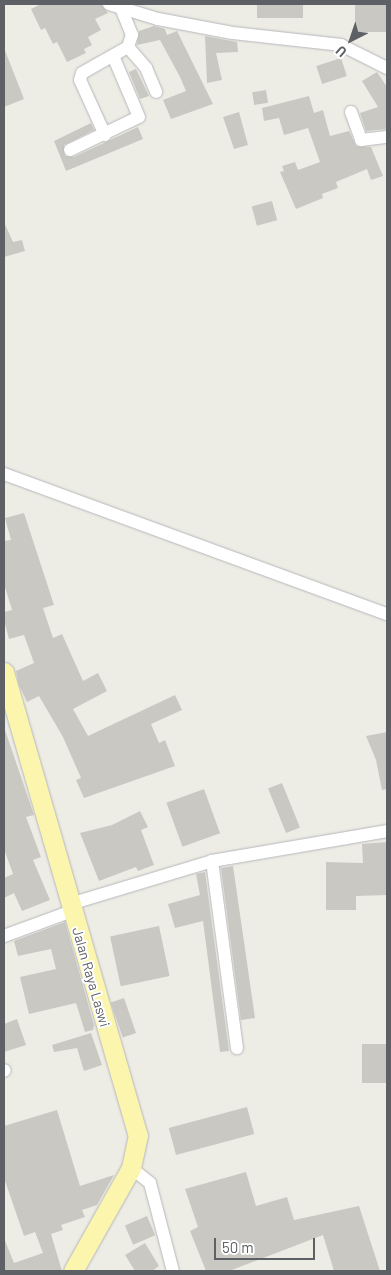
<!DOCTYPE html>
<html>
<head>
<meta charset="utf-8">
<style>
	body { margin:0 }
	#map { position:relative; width:391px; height:1275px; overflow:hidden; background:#eeede5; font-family:Barlow,sans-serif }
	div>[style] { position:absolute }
	.building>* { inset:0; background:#cac8c2; transform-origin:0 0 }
	.roads { filter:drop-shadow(0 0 1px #b5b7bb) drop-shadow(0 0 1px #b5b7bb) }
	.street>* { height:12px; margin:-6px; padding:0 6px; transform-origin:6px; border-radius:6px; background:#fff }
	.primary>* { height:19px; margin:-9.5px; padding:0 9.5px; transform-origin:9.5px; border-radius:9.5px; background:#fbf5ad }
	span { translate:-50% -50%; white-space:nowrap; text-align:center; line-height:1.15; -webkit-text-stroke:4px #fff; paint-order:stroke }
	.street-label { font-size:14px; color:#5d6065 }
	.frame { position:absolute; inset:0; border:5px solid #5d6065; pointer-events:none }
	.north { position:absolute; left:326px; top:15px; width:50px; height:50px; -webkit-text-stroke:4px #fff; paint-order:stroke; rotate:221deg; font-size:14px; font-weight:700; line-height:20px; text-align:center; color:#5d6065 }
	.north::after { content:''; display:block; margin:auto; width:18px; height:22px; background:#5d6065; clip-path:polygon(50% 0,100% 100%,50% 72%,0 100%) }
	.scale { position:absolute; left:214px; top:1238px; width:101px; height:22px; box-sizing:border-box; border:2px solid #5d6065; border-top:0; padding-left:6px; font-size:15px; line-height:18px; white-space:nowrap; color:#5d6065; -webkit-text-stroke:4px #fff; paint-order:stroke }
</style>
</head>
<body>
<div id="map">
	<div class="building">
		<i style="clip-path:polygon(41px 4px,101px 4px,108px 13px,95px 19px,101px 30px,88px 37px,92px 45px,84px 49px,86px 53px,67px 62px,57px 42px,53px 44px,45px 28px,41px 30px,31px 9px)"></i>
		<i style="left:257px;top:4px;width:46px;height:14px"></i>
		<i style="left:355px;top:4px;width:32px;height:28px"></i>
		<i style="clip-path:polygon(154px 26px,165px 29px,167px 35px,177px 31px,213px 104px,171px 119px,163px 100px,186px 91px,180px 77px,160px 40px,137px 45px,139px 31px)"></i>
		<i style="clip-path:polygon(205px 36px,237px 42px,238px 52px,216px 53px,222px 80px,207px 83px)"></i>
		<i style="clip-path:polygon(4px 48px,24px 99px,4px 107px)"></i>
		<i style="left:341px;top:58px;width:19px;height:26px;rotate:72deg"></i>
		<i style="clip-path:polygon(136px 69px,149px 96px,140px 99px,129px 72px)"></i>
		<i style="clip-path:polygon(377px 72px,387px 87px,387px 129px,366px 131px,360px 113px,378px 107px,362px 81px)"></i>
		<i style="left:266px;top:90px;width:13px;height:14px;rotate:81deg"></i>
		<i style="clip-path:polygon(309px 96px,314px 113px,323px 110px,330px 136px,349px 131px,356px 146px,371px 147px,383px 176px,371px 180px,367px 169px,336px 182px,338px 188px,322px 194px,323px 198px,296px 209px,280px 172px,284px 171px,282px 166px,295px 162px,298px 170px,320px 162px,308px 128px,284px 135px,279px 118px,264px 121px,262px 108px)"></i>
		<i style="clip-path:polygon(239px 112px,248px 145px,234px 149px,223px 117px)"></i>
		<i style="clip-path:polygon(91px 123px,94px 130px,64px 145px,65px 156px,74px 157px,138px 127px,143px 139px,66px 171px,54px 141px)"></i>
		<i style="left:272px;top:201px;width:20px;height:21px;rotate:75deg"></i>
		<i style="clip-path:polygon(4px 222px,13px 242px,22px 240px,25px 251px,4px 257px)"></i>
		<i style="clip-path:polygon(24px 513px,54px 605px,43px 608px,53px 638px,62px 634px,83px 681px,98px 673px,107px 691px,73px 709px,88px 736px,175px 695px,182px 710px,151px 724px,159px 743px,165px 740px,175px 766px,84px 798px,76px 780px,81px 778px,63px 737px,39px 696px,27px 702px,19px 685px,16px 671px,34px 663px,24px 635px,9px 639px,4px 620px,4px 612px,12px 610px,4px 584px,4px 541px,11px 540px,5px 518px)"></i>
		<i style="clip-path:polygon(4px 727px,34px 815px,26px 817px,41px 857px,33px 860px,50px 900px,22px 911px,14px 893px,4px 898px,4px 878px,13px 874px,4px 849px)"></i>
		<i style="clip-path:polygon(387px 732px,387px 789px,382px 790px,376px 760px,366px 736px)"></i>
		<i style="left:282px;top:783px;width:48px;height:15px;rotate:68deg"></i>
		<i style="left:204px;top:789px;width:47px;height:40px;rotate:70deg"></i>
		<i style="clip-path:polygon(140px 811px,148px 827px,141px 830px,154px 865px,138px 871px,136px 867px,99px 881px,80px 833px,112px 825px)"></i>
		<i style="clip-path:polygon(387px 842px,387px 895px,356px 896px,356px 910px,326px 910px,326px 862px,363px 863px,362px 844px)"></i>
		<i style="clip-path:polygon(233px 866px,255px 1018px,241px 1020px,221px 868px)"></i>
		<i style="clip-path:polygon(205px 872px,229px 1051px,220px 1052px,203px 921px,175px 928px,168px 904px,200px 895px,196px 874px)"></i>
		<i style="clip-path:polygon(65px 922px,94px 1025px,93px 1030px,85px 1032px,76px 1003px,29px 1014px,20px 977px,56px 969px,51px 949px,18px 956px,14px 941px)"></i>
		<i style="left:159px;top:926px;width:51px;height:50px;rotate:78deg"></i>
		<i style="left:124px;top:998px;width:37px;height:14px;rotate:71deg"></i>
		<i style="clip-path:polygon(17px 1019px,26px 1045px,4px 1052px,4px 1024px)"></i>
		<i style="clip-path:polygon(91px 1033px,102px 1065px,84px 1071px,77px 1048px,54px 1052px,52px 1045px)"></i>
		<i style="left:362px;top:1044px;width:25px;height:39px"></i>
		<i style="left:247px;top:1107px;width:28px;height:81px;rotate:75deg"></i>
		<i style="clip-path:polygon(57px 1110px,80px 1186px,114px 1175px,97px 1205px,82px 1210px,85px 1217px,61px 1225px,63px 1230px,51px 1234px,62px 1271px,4px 1271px,4px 1238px,14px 1263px,43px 1253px,35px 1232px,24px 1236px,4px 1178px,4px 1126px)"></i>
		<i style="clip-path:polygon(246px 1172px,256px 1206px,287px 1197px,294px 1220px,359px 1206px,380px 1271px,334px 1271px,323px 1235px,229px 1271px,206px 1271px,190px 1231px,198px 1227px,185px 1189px)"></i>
		<i style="left:147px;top:1216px;width:21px;height:24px;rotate:67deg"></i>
		<i style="clip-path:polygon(145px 1243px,159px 1266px,152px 1271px,135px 1271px,125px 1255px)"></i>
	</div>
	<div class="roads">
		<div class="street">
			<i style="left:109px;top:4px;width:51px;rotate:17deg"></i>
			<i style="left:158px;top:19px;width:76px;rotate:10.6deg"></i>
			<i style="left:233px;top:33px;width:109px;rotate:6.3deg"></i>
			<i style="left:341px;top:45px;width:51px;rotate:26.6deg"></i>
			<i style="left:128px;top:47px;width:28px;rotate:49deg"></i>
			<i style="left:146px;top:68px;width:26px;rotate:67deg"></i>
			<i style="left:351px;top:112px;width:30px;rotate:70deg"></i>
			<i style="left:361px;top:140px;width:26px;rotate:-7deg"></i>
			<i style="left:105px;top:135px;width:60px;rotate:-114.4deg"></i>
			<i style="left:80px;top:80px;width:7px;rotate:-74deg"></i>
			<i style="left:82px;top:73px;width:53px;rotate:-29.5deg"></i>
			<i style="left:128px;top:47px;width:13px;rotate:-72deg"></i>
			<i style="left:132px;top:35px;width:27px;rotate:-112deg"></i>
			<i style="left:70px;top:150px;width:76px;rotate:-25.6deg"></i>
			<i style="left:139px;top:117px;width:64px;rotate:-113deg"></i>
			<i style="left:4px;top:474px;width:408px;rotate:20.1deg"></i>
			<i style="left:212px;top:861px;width:189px;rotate:82.4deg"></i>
			<i style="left:70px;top:904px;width:148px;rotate:-16.8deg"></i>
			<i style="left:212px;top:861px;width:178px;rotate:-9.7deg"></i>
			<i style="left:4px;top:936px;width:72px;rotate:-20.2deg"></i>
			<i style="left:4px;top:1071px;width:1px;rotate:-45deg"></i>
			<i style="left:131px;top:1168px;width:24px;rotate:38deg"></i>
			<i style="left:150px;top:1183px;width:91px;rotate:75.4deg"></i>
		</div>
		<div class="primary">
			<i style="left:4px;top:672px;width:482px;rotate:73.9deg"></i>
			<i style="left:138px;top:1135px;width:34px;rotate:102deg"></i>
			<i style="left:131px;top:1168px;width:118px;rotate:119.4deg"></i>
		</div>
	</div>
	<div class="street-label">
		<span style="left:91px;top:977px;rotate:74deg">Jalan Raya Laswi</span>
	</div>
	<div class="frame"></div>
	<div class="north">U</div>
	<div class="scale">50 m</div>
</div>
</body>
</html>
